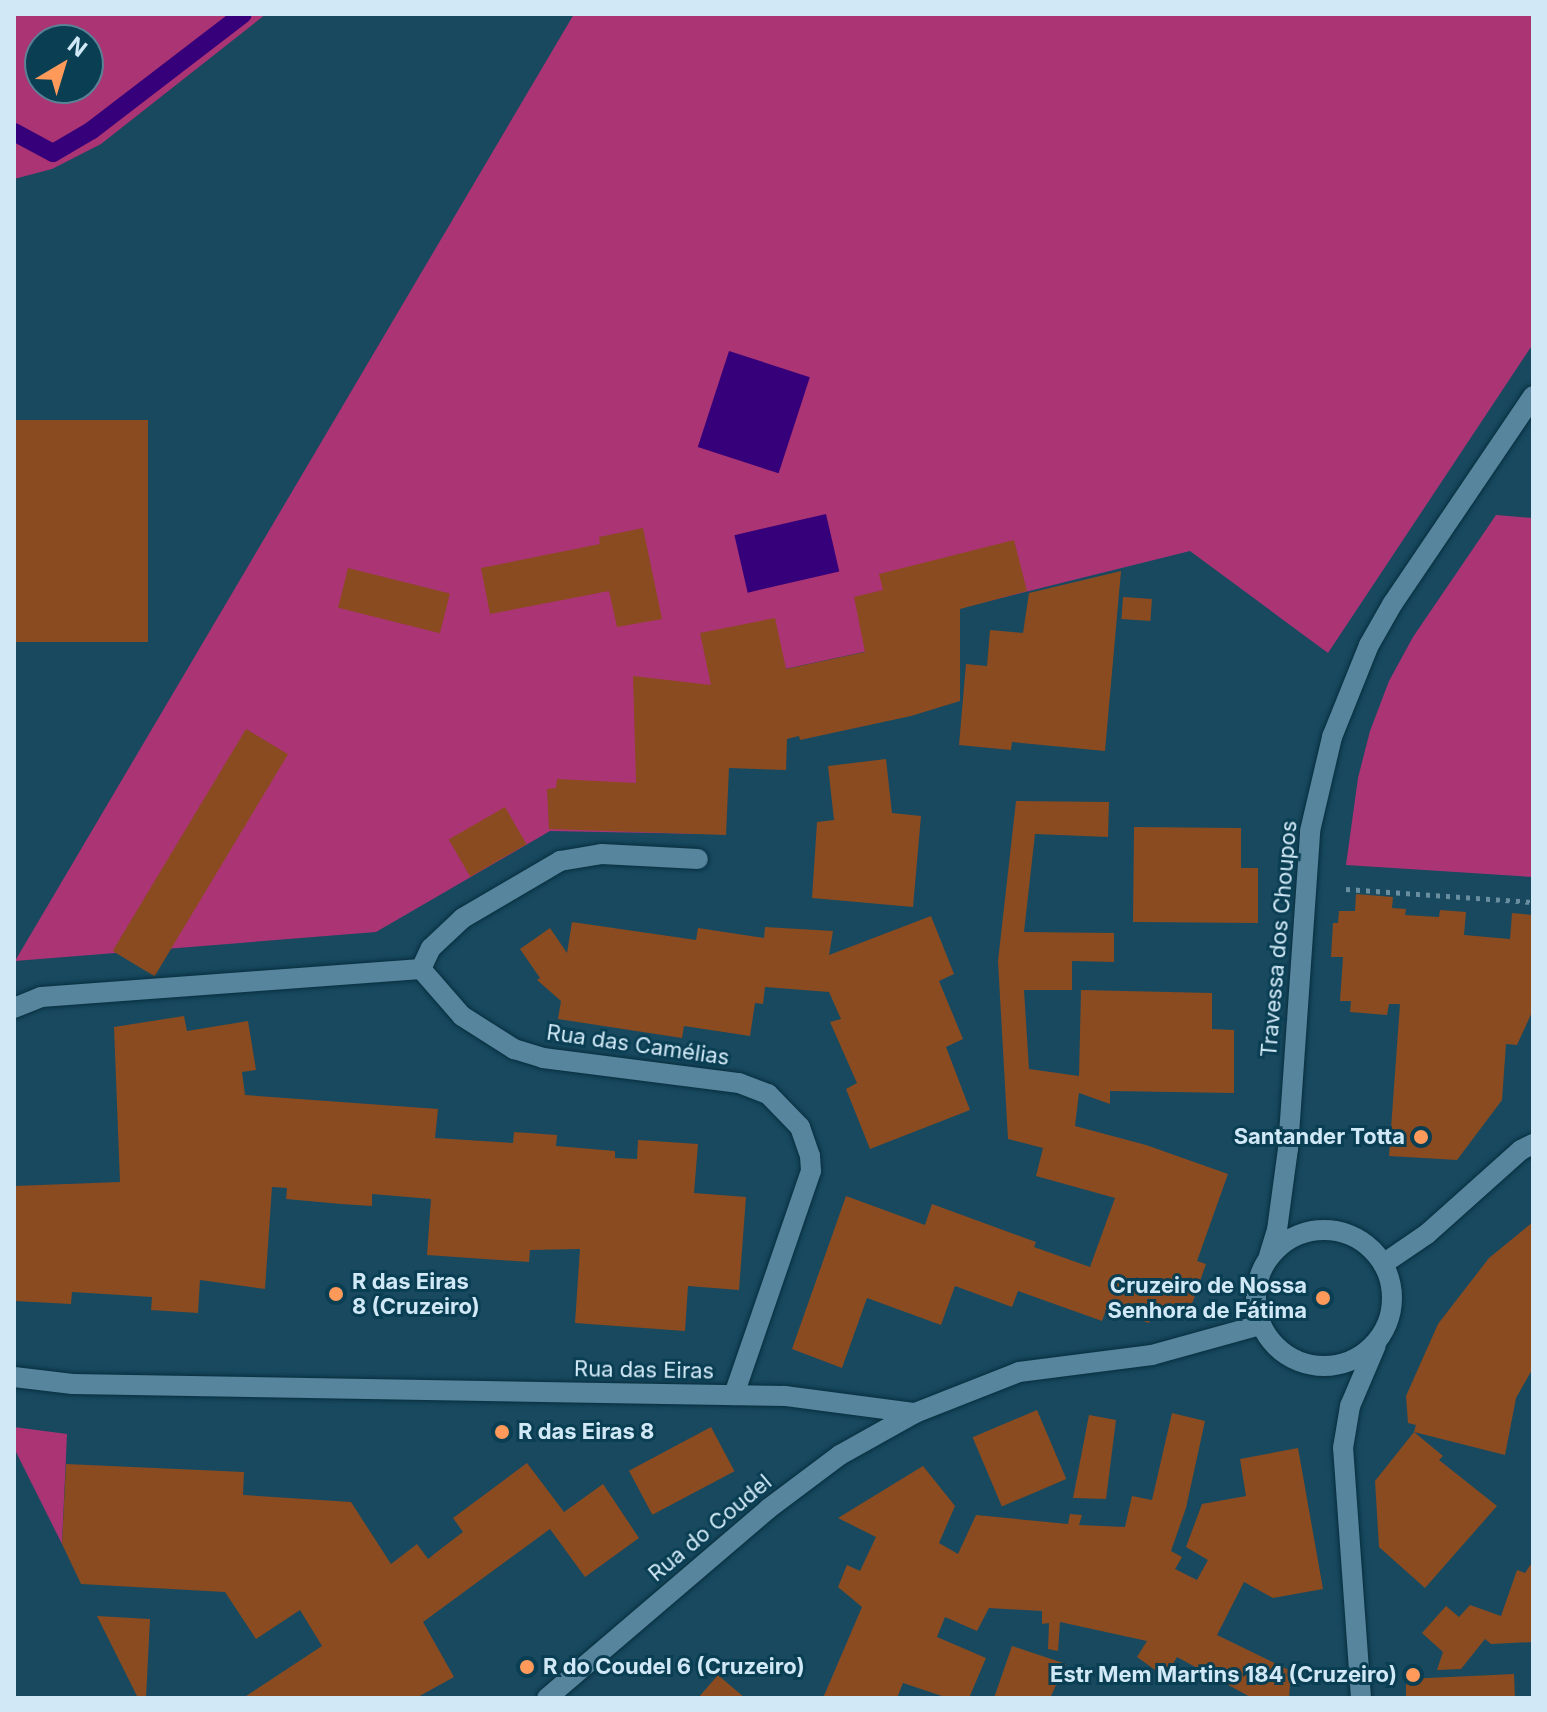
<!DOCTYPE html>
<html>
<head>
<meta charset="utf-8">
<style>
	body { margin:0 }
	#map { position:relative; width:1547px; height:1712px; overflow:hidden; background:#18495f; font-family:Inter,sans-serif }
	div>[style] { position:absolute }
	.green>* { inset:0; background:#ab3474 }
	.water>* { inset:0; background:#350079; transform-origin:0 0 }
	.stream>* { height:18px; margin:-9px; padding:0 9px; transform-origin:9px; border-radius:9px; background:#350079 }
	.building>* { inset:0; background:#8a4b21; transform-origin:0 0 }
	.path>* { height:5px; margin-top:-2.5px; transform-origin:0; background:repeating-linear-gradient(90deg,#688ea0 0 4px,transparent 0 10px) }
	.roads { filter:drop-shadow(0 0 2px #082e3e) drop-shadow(0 0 2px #082e3e) }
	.lane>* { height:20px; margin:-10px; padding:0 10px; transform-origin:10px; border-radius:10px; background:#56859d }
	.street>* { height:20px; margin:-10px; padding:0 10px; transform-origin:10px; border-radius:10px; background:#56859d }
	.secondary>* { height:20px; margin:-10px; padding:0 10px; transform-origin:10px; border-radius:10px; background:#56859d }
	.secondary>.ring { margin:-10px; padding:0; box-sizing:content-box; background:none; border:20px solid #56859d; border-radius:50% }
	.dots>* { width:22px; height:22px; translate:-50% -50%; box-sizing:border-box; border:4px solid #0a3e53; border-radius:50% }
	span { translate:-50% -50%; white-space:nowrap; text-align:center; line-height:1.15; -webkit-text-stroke:6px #0a3e53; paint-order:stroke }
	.street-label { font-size:22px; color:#d1e9f7 }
	.poi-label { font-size:22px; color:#d1e9f7; font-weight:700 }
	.right { translate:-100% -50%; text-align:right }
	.left { translate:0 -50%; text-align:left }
	.frame { position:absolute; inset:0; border:16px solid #d1e9f7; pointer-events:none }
	.north { position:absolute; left:24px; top:24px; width:80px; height:80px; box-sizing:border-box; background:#0a3e53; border:2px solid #5a8295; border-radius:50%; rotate:38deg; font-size:22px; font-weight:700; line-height:32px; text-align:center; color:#d1e9f7 }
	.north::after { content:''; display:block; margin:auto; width:28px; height:36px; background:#ff9a5b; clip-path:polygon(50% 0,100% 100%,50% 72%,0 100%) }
</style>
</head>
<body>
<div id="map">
	<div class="green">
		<i style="clip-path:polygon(evenodd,14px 14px,266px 14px,101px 144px,52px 169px,14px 179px,14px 14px,40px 40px,88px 40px,88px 88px,40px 88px,40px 40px)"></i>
		<i style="clip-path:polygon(574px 14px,1533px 14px,1533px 344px,1328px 653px,1190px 551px,893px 625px,896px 645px,711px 685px,706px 834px,550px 831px,376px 932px,15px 961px)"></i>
		<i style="clip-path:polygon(1496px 515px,1533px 518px,1533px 877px,1346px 865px,1358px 778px,1370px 731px,1389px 681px,1413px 637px)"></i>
		<i style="clip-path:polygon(14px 1427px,67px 1434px,62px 1544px,14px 1448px)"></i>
	</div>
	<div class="water">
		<i style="left:729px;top:351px;width:85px;height:101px;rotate:18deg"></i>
		<i style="left:826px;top:514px;width:59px;height:94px;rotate:77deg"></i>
	</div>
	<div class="stream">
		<i style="left:14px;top:132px;width:44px;rotate:28.3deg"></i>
		<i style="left:53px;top:153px;width:45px;rotate:-30.5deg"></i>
		<i style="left:92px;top:130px;width:190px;rotate:-37.5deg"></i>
	</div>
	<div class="building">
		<i style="left:14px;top:420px;width:134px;height:222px"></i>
		<i style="clip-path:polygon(643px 528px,662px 619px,617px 627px,609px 591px,490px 614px,481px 568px,600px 544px,599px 537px)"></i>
		<i style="clip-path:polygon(1014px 540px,1027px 591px,960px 609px,960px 701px,911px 716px,800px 740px,799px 736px,787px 739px,786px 770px,729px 768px,726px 835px,549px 829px,547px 789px,556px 788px,557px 779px,636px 783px,633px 676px,711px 685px,700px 633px,775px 618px,786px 669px,865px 652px,854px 597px,883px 590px,879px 574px)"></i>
		<i style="left:348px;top:568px;width:105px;height:41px;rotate:14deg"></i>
		<i style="clip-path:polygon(1121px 571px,1105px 751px,1012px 742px,1011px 750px,959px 745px,966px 664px,987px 666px,990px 630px,1023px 633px,1029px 593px)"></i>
		<i style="left:1123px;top:597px;width:29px;height:22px;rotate:4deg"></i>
		<i style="left:246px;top:729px;width:49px;height:259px;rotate:31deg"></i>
		<i style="clip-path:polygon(886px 759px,892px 813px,921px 816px,913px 907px,812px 898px,817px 822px,834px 820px,828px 766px)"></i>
		<i style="clip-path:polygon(1016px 801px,1109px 802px,1108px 837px,1035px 834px,1024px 932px,1114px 933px,1114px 962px,1072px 961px,1072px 990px,1024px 990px,1029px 1069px,1079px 1076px,1081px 990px,1212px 993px,1212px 1029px,1234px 1030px,1234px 1093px,1110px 1091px,1110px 1104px,1079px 1093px,1075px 1126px,1146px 1145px,1228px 1174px,1197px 1261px,1206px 1264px,1187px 1318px,1154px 1306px,1149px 1323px,1107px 1308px,1102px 1321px,1018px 1291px,1012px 1307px,955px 1286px,941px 1325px,867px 1298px,842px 1368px,792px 1349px,846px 1196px,925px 1225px,932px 1204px,1036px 1242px,1034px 1247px,1090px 1267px,1115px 1198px,1036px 1176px,1043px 1148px,1008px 1139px,998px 961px)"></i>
		<i style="left:505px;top:807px;width:43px;height:65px;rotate:60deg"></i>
		<i style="clip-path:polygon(1134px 827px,1241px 828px,1241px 868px,1258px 868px,1258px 923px,1133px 922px)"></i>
		<i style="clip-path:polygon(1356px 894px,1393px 897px,1392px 908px,1406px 909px,1405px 915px,1439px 917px,1440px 910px,1466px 912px,1464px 935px,1510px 939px,1512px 913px,1533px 915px,1533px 1010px,1517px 1045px,1506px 1044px,1502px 1100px,1457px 1160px,1389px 1156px,1400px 1004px,1389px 1004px,1387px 1015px,1350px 1012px,1351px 1001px,1340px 1001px,1343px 957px,1331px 957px,1333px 923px,1338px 923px,1339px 911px,1355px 911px)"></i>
		<i style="clip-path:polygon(931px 916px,954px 974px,939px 981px,963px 1039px,946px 1047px,970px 1110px,870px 1149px,846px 1089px,857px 1083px,830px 1022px,841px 1019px,829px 992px,765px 987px,763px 1004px,755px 1003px,750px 1036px,684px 1026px,682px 1038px,558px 1019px,561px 1001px,537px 980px,540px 978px,520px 949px,550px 928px,567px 953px,572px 922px,696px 940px,698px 928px,764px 938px,765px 927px,833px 931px,829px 955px)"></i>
		<i style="clip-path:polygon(184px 1016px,187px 1031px,248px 1021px,256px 1070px,242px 1072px,245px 1095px,438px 1109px,435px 1138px,513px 1143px,514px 1132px,557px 1135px,556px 1146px,615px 1151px,615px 1158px,637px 1159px,638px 1140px,698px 1144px,694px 1193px,746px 1197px,739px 1290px,688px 1286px,685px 1331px,575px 1323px,580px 1249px,530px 1250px,529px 1262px,427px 1255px,431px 1199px,372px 1194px,372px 1206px,341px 1204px,286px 1199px,287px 1188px,272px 1187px,265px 1289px,200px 1280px,198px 1313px,151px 1310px,152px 1297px,72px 1292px,71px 1304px,14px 1301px,14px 1186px,120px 1182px,114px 1027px)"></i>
		<i style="clip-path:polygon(1533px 1222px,1533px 1368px,1516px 1398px,1505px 1455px,1414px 1432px,1443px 1456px,1439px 1460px,1497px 1506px,1425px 1588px,1379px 1547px,1375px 1481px,1414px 1432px,1416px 1425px,1408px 1423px,1406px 1396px,1438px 1324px,1489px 1258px)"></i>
		<i style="left:1037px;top:1410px;width:75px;height:70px;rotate:67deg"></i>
		<i style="clip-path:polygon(1172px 1413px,1205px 1421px,1186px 1508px,1171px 1551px,1182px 1557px,1175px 1569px,1197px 1580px,1208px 1560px,1186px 1547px,1202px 1504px,1246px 1496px,1240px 1459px,1298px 1448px,1323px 1589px,1273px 1598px,1244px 1582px,1217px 1635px,1291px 1671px,1289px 1698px,1252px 1698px,1177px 1657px,1165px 1677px,1137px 1657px,1147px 1641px,1060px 1622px,1058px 1651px,1048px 1649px,1049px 1623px,1042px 1624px,1042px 1611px,989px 1608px,977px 1631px,945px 1617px,937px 1637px,986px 1658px,969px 1698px,948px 1698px,903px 1683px,897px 1698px,823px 1698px,862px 1607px,838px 1587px,847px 1565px,860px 1571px,876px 1537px,838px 1518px,923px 1466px,955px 1506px,939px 1543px,958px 1554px,976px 1515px,1068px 1524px,1070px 1514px,1082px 1515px,1079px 1525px,1125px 1527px,1132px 1496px,1152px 1500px)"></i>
		<i style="clip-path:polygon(1089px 1415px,1116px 1420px,1106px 1499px,1073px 1498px)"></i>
		<i style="left:711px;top:1427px;width:50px;height:93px;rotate:62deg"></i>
		<i style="clip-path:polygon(527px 1463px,564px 1512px,603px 1484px,639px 1538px,585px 1577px,550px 1529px,423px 1622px,454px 1677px,416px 1698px,243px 1698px,322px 1646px,300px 1610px,256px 1639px,225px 1592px,81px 1584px,62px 1544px,66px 1464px,244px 1472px,243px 1495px,351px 1502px,391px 1564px,417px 1544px,428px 1559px,438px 1551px,463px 1532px,453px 1518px)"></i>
		<i style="clip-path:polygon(1533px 1561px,1533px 1642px,1491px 1644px,1485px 1639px,1461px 1669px,1437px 1670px,1443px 1652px,1422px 1633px,1446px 1606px,1459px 1617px,1470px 1605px,1501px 1616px,1517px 1570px,1525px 1573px)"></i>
		<i style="clip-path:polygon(97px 1616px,150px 1619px,146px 1698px,138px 1698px)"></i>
		<i style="clip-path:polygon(1012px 1646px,1066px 1664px,1050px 1698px,994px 1698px)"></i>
		<i style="clip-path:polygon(1514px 1674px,1515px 1698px,1406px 1698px,1406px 1679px)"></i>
		<i style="clip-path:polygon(718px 1675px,745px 1698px,698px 1698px)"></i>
	</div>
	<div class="path">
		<i style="left:1346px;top:889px;width:187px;rotate:4deg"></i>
	</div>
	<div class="roads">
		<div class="lane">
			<i style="left:421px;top:969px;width:23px;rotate:-65deg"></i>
			<i style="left:431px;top:948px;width:44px;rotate:-43.2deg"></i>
			<i style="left:463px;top:918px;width:113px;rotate:-30.4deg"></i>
			<i style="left:560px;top:861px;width:43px;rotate:-9.5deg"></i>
			<i style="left:602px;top:854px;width:96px;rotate:3deg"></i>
		</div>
		<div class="street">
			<i style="left:14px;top:1008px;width:29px;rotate:-22deg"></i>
			<i style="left:41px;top:997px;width:381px;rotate:-4.2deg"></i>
			<i style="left:421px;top:969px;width:62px;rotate:48.9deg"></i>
			<i style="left:462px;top:1016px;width:62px;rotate:32.4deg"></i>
			<i style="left:514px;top:1049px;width:30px;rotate:17deg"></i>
			<i style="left:543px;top:1058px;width:198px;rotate:7.3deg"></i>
			<i style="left:739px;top:1083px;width:31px;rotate:21deg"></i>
			<i style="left:768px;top:1094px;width:46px;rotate:45.9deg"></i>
			<i style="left:800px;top:1127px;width:31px;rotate:71deg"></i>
			<i style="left:810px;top:1156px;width:15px;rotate:86deg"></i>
			<i style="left:811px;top:1171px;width:237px;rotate:109deg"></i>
			<i style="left:14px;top:1377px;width:59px;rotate:6.8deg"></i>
			<i style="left:73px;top:1384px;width:712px;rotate:0.97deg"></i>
			<i style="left:785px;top:1396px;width:131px;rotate:7.5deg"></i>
		</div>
		<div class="secondary">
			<i class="ring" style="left:1256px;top:1230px;width:116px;height:116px"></i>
			<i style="left:1269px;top:1256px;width:27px;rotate:-73deg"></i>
			<i style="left:1277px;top:1230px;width:82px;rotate:-82.3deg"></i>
			<i style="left:1288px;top:1149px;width:319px;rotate:-86deg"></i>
			<i style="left:1310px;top:831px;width:97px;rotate:-76.8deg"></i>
			<i style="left:1332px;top:737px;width:99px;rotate:-68.1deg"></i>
			<i style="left:1369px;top:645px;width:48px;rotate:-60.3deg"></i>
			<i style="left:1393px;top:603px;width:250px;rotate:-55.9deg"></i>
			<i style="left:1383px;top:1264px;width:53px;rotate:-34.3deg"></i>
			<i style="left:1427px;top:1234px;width:126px;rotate:-41.8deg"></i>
			<i style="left:1521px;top:1150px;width:13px;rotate:-27deg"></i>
			<i style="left:547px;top:1698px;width:291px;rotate:-40.5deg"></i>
			<i style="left:768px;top:1509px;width:90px;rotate:-36.9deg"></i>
			<i style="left:840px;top:1455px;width:86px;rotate:-29.2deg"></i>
			<i style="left:915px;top:1413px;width:112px;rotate:-21.5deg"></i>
			<i style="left:1019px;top:1372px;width:134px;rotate:-7.3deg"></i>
			<i style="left:1152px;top:1355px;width:112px;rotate:-15.5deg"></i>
			<i style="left:1361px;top:1698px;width:251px;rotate:-94.1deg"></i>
			<i style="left:1343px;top:1448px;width:43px;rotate:-80.5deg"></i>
			<i style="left:1350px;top:1406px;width:66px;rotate:-66.9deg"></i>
		</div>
	</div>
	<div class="dots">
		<i style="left:1421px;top:1137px;background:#ff9a5b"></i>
		<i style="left:336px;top:1294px;background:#ff9a5b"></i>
		<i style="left:1323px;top:1298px;background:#ff9a5b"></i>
		<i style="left:502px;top:1432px;background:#ff9a5b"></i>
		<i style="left:527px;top:1667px;background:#ff9a5b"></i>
		<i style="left:1413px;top:1675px;background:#ff9a5b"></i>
	</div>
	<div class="street-label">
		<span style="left:1279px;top:939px;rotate:-85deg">Travessa dos Choupos</span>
		<span style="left:638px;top:1045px;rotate:8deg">Rua das Camélias</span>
		<span style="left:644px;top:1370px;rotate:1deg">Rua das Eiras</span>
		<span style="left:710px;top:1528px;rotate:-40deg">Rua do Coudel</span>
	</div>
	<div class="poi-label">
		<span class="right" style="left:1405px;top:1137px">Santander Totta</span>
		<span class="left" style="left:352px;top:1294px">R das Eiras<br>8 (Cruzeiro)</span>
		<span class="right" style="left:1307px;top:1298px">Cruzeiro de Nossa<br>Senhora de Fátima</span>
		<span class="left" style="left:518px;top:1432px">R das Eiras 8</span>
		<span class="left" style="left:543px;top:1667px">R do Coudel 6 (Cruzeiro)</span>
		<span class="right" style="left:1397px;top:1675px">Estr Mem Martins 184 (Cruzeiro)</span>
	</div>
	<div class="frame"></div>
	<div class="north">N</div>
</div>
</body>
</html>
